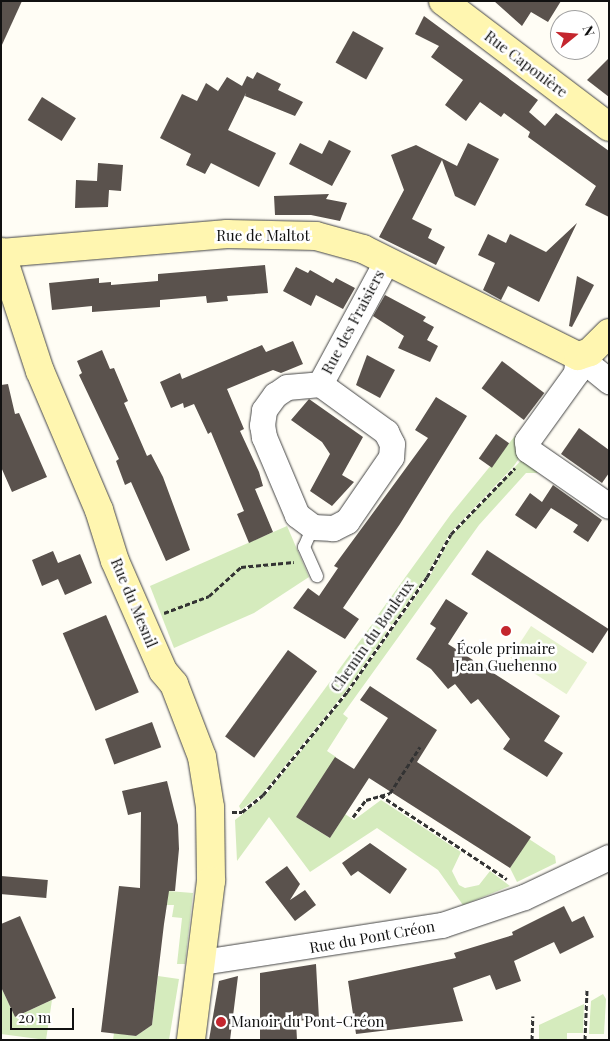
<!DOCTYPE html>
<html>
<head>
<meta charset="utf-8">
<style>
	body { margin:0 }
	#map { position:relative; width:610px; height:1041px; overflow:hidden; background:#fffdf5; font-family:"Playfair Display",serif }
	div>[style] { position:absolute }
	.green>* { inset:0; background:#d5ebbd }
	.pitch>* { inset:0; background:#e6f2cf; transform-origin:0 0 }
	.building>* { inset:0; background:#5a524d; transform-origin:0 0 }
	.path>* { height:3px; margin-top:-1.5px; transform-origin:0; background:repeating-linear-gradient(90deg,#333 0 5px,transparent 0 7.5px) }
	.roads { filter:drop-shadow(0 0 1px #444) drop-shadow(0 0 1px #444) }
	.lane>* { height:12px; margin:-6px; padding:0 6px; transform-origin:6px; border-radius:6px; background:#fff }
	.street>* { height:25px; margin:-12.5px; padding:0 12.5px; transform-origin:12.5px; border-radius:12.5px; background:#fff }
	.secondary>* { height:28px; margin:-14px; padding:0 14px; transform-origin:14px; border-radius:14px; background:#fff6b0 }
	.dots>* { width:14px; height:14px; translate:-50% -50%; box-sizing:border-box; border:2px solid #fff; border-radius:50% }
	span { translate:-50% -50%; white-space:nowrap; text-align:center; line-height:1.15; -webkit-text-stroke:5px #fff; paint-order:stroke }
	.street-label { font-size:15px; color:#111 }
	.poi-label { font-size:15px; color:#111 }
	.left { translate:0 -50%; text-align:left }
	.frame { position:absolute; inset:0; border:2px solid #111; pointer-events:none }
	.north { position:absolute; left:550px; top:10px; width:50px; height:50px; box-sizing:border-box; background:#fff; border:1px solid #a0a0a0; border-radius:50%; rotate:73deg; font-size:14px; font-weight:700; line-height:20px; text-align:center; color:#111 }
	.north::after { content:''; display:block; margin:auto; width:18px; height:22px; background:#c4262e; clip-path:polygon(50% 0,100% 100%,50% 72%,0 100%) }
	.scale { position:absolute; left:10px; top:1008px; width:64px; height:22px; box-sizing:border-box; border:2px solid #111; border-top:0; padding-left:6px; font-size:15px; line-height:18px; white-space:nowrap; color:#111; -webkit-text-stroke:4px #fff; paint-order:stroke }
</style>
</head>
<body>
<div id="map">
	<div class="green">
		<i style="clip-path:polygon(515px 436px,523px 453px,513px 467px,450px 533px,426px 576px,392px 625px,378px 615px,451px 514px)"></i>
		<i style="clip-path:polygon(526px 455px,541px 465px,537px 473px,526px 473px,479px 525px,343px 714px,348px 718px,327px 751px,336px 757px,296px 817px,330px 838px,345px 814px,354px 820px,381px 800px,461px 852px,452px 871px,459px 885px,465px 888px,479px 885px,490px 871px,510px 886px,463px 905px,438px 870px,377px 828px,310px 872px,269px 817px,237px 861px,235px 820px,264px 797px,348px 693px,429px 578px,452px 535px)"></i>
		<i style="clip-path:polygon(287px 526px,309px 577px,254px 613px,174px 648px,150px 586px)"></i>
		<i style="clip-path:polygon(373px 623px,387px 632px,346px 691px,262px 794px,241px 810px,239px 806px)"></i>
		<i style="clip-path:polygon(529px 839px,555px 856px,556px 863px,517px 882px,510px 868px)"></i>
		<i style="clip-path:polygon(168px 891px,193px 893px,185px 964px,177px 964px,182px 918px,172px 917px,174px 905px,167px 905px)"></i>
		<i style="clip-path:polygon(158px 976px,179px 979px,169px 1040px,113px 1040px,114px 1033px,136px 1036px,152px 1025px)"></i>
		<i style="clip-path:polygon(1px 987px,15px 1017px,52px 1000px,46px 1040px,1px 1034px)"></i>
		<i style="clip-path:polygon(603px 994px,606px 999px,604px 1034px,589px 1034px,591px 1001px)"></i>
		<i style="clip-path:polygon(584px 1004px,583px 1033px,567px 1033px,567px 1040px,539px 1040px,539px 1025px)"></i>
	</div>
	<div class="pitch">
		<i style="left:531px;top:626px;width:67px;height:38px;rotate:33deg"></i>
	</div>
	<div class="building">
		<i style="clip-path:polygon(1px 1px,22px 1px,1px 47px)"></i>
		<i style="clip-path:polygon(494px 1px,561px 1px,548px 22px,531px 12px,522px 26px)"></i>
		<i style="clip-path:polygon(424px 16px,538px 100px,529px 112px,545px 126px,556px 113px,609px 151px,609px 217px,585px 205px,596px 186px,528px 137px,530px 132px,504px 113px,501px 117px,480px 102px,466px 121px,445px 105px,463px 80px,431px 57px,439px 46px,415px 34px)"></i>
		<i style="left:353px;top:31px;width:35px;height:36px;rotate:29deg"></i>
		<i style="clip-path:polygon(609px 58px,609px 97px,587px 80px)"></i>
		<i style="clip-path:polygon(257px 72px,281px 84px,278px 90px,303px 102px,295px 116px,245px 96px,246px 93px,228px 130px,276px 153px,259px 187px,211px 163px,205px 174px,186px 165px,191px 154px,160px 138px,182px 94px,197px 101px,206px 83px,218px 91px,227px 77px,242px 86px,247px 76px,253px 79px)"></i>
		<i style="left:42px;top:97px;width:40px;height:27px;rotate:32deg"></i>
		<i style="clip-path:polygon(329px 140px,351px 151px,332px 186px,289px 164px,300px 143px,322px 154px)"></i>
		<i style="clip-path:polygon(468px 143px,499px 159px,475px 206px,455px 196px,442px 160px,412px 219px,432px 229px,428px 238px,445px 247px,436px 265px,379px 237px,404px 190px,391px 155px,416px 145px,457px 166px)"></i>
		<i style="clip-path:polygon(98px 163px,123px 165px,121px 191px,109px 190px,108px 207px,75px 208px,76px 180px,97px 181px)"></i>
		<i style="clip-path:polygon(329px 194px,326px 199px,347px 203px,340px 221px,311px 215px,275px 215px,274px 196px)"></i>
		<i style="clip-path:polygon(577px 223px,539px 302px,508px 286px,501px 300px,483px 290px,495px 263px,478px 255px,488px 234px,506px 243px,510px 234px,546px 252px)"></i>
		<i style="clip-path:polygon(265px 265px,268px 293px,227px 296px,228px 301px,207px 303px,206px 296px,160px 300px,160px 307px,92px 312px,92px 306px,52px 310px,49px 283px,99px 278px,99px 283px,111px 282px,111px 285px,158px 281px,158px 274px)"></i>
		<i style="clip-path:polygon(296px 267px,308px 273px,310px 270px,333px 283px,336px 278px,355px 288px,343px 309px,316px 295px,311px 306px,283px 291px)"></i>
		<i style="clip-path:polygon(577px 276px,594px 285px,572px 327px,569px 326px)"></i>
		<i style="clip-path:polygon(385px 295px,426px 317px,423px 321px,434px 327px,427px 340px,438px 346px,430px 362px,398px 348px,404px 336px,373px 316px)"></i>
		<i style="clip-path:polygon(293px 341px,303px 364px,281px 373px,273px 370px,227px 389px,244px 429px,240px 431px,259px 472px,263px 486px,255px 489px,273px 532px,249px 543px,237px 514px,244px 511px,211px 432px,208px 434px,194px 404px,184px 408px,183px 403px,171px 408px,160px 382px,180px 373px,182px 379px,262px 345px,266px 352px)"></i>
		<i style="clip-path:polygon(102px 350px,110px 369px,114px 368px,128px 401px,124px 403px,147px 456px,151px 454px,163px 477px,190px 550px,166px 561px,131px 482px,125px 485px,116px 461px,119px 459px,79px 375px,82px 373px,77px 361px)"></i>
		<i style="clip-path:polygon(367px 355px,395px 370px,380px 398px,356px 385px)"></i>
		<i style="left:502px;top:361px;width:53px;height:34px;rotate:37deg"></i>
		<i style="clip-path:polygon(8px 384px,15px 414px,19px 413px,47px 477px,12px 492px,1px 467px,1px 385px)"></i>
		<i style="clip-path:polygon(436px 397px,467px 416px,400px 524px,343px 608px,359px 619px,345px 639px,293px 608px,308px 588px,319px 596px,338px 568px,334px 566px,428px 438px,415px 430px)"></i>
		<i style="clip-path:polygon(309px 399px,363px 437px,342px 475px,354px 482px,332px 506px,310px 491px,330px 454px,322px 442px,291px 420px)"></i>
		<i style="clip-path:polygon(579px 428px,609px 450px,609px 473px,602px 483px,561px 454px)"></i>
		<i style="left:496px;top:434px;width:16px;height:30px;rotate:35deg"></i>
		<i style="clip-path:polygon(553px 485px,602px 520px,588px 542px,573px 532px,578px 525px,551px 508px,536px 529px,515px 515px,530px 493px,542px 502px)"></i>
		<i style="left:487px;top:550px;width:145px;height:29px;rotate:33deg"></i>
		<i style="clip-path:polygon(53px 551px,58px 563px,80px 554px,92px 583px,65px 595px,58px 579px,42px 586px,32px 560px)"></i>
		<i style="clip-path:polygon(446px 599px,468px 613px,448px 644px,560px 716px,544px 741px,563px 753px,547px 777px,503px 749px,510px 739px,478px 699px,471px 704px,455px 684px,448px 689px,431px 669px,416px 659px,436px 628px,430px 624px)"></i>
		<i style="left:106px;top:615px;width:84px;height:47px;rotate:67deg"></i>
		<i style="left:288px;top:650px;width:36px;height:107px;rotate:36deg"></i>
		<i style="clip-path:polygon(370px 686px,437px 730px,417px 762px,531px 837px,510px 868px,369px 778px,330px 838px,296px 817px,335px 757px,354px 769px,388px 718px,360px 700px)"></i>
		<i style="left:152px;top:722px;width:27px;height:50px;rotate:70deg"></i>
		<i style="clip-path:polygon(167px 781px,178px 825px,179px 849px,175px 891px,169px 891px,164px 924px,152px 1025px,136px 1036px,101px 1032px,119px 886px,140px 888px,141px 812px,128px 815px,122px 791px)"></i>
		<i style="clip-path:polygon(370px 843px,407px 869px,390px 894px,358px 871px,351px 876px,342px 863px)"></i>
		<i style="clip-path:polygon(287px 866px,300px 884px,290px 900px,305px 890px,316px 905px,295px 921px,265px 882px)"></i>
		<i style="left:1px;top:876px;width:47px;height:18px;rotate:5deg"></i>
		<i style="clip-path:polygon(564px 906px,572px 922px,584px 916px,594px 937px,560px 954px,554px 942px,514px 961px,521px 981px,496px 990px,490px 975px,453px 988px,463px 1021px,356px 1034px,348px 981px,456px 958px,454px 953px,513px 935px,512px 932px)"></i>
		<i style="clip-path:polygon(20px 916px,56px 998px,15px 1017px,1px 987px,1px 924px)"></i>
		<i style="clip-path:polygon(316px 964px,319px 1019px,296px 1021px,297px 1040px,260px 1040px,260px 973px)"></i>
		<i style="clip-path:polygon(238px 976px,230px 1040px,209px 1040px,219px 981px)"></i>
	</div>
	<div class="path">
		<i style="left:164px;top:613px;width:48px;rotate:-20.7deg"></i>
		<i style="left:209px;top:596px;width:43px;rotate:-42.2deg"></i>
		<i style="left:241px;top:567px;width:53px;rotate:-5.4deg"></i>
		<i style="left:380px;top:795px;width:152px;rotate:33.5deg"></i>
		<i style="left:232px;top:812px;width:10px"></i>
		<i style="left:242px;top:812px;width:27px;rotate:-39deg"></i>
		<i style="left:263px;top:795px;width:133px;rotate:-50.8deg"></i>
		<i style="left:347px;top:692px;width:140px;rotate:-55.2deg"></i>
		<i style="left:427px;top:577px;width:49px;rotate:-60.8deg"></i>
		<i style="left:451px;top:534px;width:92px;rotate:-45.9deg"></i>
		<i style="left:353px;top:817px;width:21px;rotate:-53deg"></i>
		<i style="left:366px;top:800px;width:25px;rotate:-16deg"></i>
		<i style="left:390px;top:793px;width:55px;rotate:-56.9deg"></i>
		<i style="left:532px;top:1040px;width:24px;rotate:-88deg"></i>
		<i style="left:585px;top:1040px;width:50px;rotate:-87.7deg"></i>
	</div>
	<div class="roads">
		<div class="lane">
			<i style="left:313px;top:527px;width:22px;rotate:114deg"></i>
			<i style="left:304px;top:547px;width:32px;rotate:66deg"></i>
		</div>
		<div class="street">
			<i style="left:578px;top:356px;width:17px;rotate:97deg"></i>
			<i style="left:576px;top:373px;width:84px;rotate:125.8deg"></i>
			<i style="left:527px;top:441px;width:9px;rotate:84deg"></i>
			<i style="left:528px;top:450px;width:98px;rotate:34.7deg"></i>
			<i style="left:578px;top:356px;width:40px;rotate:39deg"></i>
			<i style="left:320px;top:384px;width:82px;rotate:36deg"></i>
			<i style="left:386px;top:432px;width:13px;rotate:63deg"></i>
			<i style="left:392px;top:444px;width:13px;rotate:94deg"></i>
			<i style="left:391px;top:457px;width:78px;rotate:124.5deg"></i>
			<i style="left:347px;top:521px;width:16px;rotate:153deg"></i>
			<i style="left:333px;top:528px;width:20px;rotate:-177deg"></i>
			<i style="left:313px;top:527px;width:20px;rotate:-143deg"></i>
			<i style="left:297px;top:515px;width:85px;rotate:-112.9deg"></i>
			<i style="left:264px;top:437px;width:12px;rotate:-99deg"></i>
			<i style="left:262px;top:425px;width:15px;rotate:-82deg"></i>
			<i style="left:264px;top:410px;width:19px;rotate:-54deg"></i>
			<i style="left:275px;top:395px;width:14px;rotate:-34deg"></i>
			<i style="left:287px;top:387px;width:33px;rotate:-5deg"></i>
			<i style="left:320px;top:384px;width:141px;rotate:-61.6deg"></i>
			<i style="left:202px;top:962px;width:243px;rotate:-8.8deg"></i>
			<i style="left:442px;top:925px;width:87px;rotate:-18.9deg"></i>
			<i style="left:524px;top:897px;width:94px;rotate:-25.2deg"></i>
		</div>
		<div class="secondary">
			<i style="left:443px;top:1px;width:208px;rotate:37.2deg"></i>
			<i style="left:1px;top:252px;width:125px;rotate:71.9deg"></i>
			<i style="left:40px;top:371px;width:151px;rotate:67deg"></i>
			<i style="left:99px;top:510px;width:53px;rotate:72.6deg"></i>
			<i style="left:115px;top:561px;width:120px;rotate:66.4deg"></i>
			<i style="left:163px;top:671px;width:17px;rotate:50deg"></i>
			<i style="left:174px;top:684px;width:78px;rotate:69deg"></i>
			<i style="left:202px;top:757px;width:51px;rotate:80.9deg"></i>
			<i style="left:210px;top:807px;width:74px;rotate:89.2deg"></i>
			<i style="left:211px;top:881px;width:160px;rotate:97.2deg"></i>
			<i style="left:1px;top:253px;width:227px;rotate:-4.8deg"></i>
			<i style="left:227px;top:234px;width:89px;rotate:1.3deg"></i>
			<i style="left:316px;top:236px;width:49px;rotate:15.5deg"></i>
			<i style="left:363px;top:249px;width:240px;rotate:26.5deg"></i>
			<i style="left:578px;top:356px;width:13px;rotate:-18deg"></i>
			<i style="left:590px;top:352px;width:27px;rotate:-45deg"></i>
		</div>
	</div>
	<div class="dots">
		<i style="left:506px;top:631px;background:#c4262e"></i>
		<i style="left:221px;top:1022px;background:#c4262e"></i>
	</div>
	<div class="street-label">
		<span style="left:526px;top:64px;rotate:37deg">Rue Caponière</span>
		<span style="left:263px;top:236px">Rue de Maltot</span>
		<span style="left:353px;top:322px;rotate:-62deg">Rue des Fraisiers</span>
		<span style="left:134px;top:603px;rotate:67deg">Rue du Mesnil</span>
		<span style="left:372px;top:636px;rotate:-55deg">Chemin du Bouleux</span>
		<span style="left:372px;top:937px;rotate:-10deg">Rue du Pont Créon</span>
	</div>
	<div class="poi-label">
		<span style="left:506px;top:657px">École primaire<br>Jean Guehenno</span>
		<span class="left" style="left:231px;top:1022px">Manoir du Pont-Créon</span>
	</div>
	<div class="frame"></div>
	<div class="north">N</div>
	<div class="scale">20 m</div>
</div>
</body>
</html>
